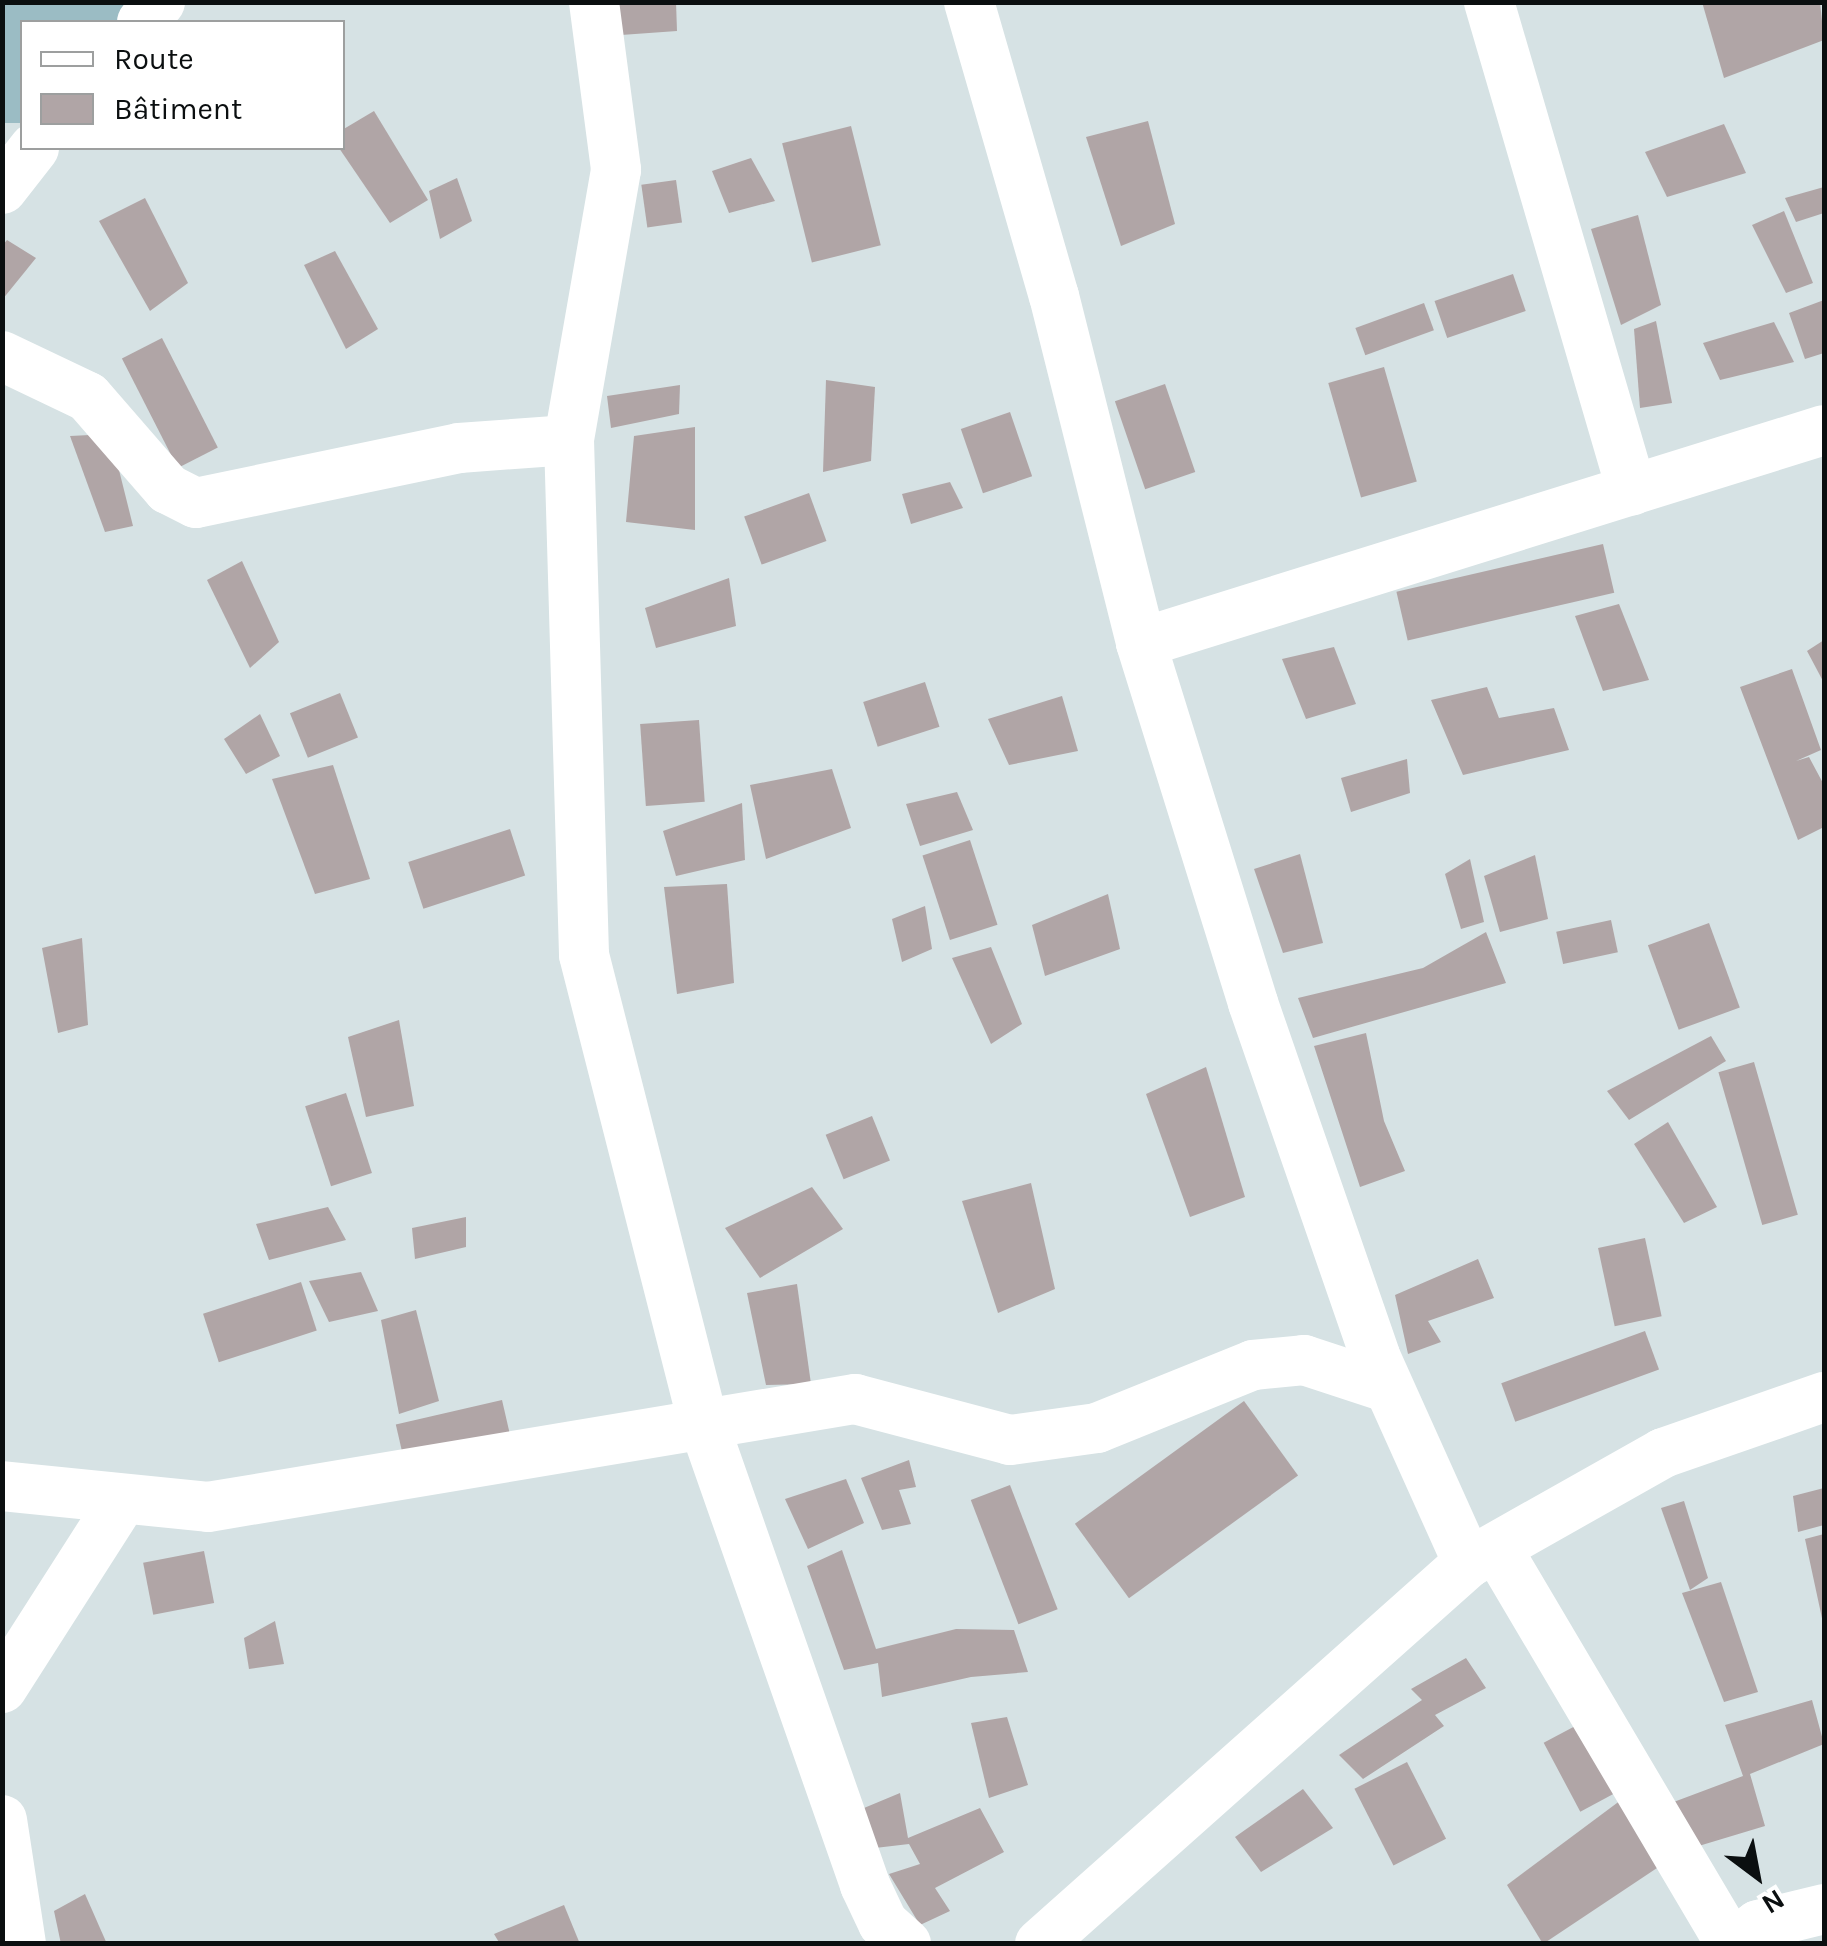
<!DOCTYPE html>
<html>
<head>
<meta charset="utf-8">
<style>
	body { margin:0 }
	#map { position:relative; width:1827px; height:1946px; overflow:hidden; background:#d6e2e4; font-family:Karla,sans-serif }
	div>[style] { position:absolute }
	.green>* { inset:0; background:#9bbcc4 }
	.building>* { inset:0; background:#b0a5a6; transform-origin:0 0 }
	.minor>* { height:50px; margin:-25px; padding:0 25px; transform-origin:25px; border-radius:25px; background:#fff }
	span { translate:-50% -50%; white-space:nowrap; text-align:center; line-height:1.15; -webkit-text-stroke:10px #fff; paint-order:stroke }
	.frame { position:absolute; inset:0; border:5px solid #0b0f10; pointer-events:none }
	.legend { position:absolute; left:20px; top:20px; width:325px; height:130px; box-sizing:border-box; background:#fff; border:2px solid #9d9f9f; margin:0; padding:12px 18px; list-style:none; font-size:30px; color:#0b0f10 }
	.legend li { display:flex; align-items:center; gap:20px; height:50px }
	.legend b { width:50px; border:2px solid #9d9f9f }
	.north { position:absolute; left:1707px; top:1826px; width:100px; height:100px; -webkit-text-stroke:8px #fff; paint-order:stroke; rotate:148deg; font-size:28px; font-weight:700; line-height:40px; text-align:center; color:#0b0f10 }
	.north::after { content:''; display:block; margin:auto; width:35px; height:45px; background:#0b0f10; clip-path:polygon(50% 0,100% 100%,50% 72%,0 100%) }
</style>
</head>
<body>
<div id="map">
	<div class="green">
		<i style="clip-path:polygon(3px 3px,141px 3px,125px 22px,22px 22px,22px 123px,3px 123px)"></i>
	</div>
	<div class="building">
		<i style="clip-path:polygon(618px 2px,676px 2px,677px 31px,621px 35px)"></i>
		<i style="clip-path:polygon(1702px 2px,1820px 2px,1824px 40px,1724px 78px)"></i>
		<i style="clip-path:polygon(374px 111px,428px 200px,390px 223px,339px 148px,342px 130px)"></i>
		<i style="clip-path:polygon(1148px 121px,1175px 224px,1121px 246px,1086px 137px)"></i>
		<i style="clip-path:polygon(1724px 124px,1746px 173px,1667px 197px,1645px 152px)"></i>
		<i style="left:851px;top:126px;width:123px;height:71px;rotate:76deg"></i>
		<i style="clip-path:polygon(751px 158px,775px 201px,729px 213px,712px 171px)"></i>
		<i style="clip-path:polygon(457px 178px,472px 221px,440px 239px,429px 191px)"></i>
		<i style="left:676px;top:180px;width:43px;height:35px;rotate:82deg"></i>
		<i style="clip-path:polygon(1824px 187px,1824px 213px,1796px 222px,1785px 198px)"></i>
		<i style="clip-path:polygon(145px 198px,188px 283px,150px 311px,99px 221px)"></i>
		<i style="clip-path:polygon(1784px 211px,1813px 283px,1786px 293px,1752px 225px)"></i>
		<i style="clip-path:polygon(1638px 215px,1661px 305px,1621px 325px,1591px 229px)"></i>
		<i style="clip-path:polygon(7px 240px,36px 258px,2px 300px,2px 246px)"></i>
		<i style="clip-path:polygon(335px 251px,378px 329px,346px 349px,304px 265px)"></i>
		<i style="left:1513px;top:274px;width:39px;height:83px;rotate:71deg"></i>
		<i style="clip-path:polygon(1824px 300px,1824px 353px,1805px 359px,1789px 313px)"></i>
		<i style="left:1424px;top:303px;width:29px;height:73px;rotate:70deg"></i>
		<i style="clip-path:polygon(1656px 321px,1672px 403px,1640px 408px,1634px 329px)"></i>
		<i style="clip-path:polygon(1774px 322px,1794px 362px,1720px 380px,1703px 343px)"></i>
		<i style="left:162px;top:338px;width:123px;height:45px;rotate:63deg"></i>
		<i style="left:1384px;top:367px;width:119px;height:58px;rotate:74deg"></i>
		<i style="clip-path:polygon(826px 380px,875px 387px,871px 461px,823px 472px)"></i>
		<i style="left:1165px;top:384px;width:93px;height:53px;rotate:71deg"></i>
		<i style="clip-path:polygon(680px 385px,679px 414px,611px 428px,607px 396px)"></i>
		<i style="left:1010px;top:412px;width:68px;height:52px;rotate:71deg"></i>
		<i style="clip-path:polygon(695px 427px,695px 530px,626px 522px,634px 436px)"></i>
		<i style="clip-path:polygon(110px 434px,133px 526px,105px 532px,70px 436px)"></i>
		<i style="clip-path:polygon(950px 482px,963px 508px,911px 524px,902px 494px)"></i>
		<i style="left:809px;top:493px;width:51px;height:69px;rotate:70deg"></i>
		<i style="left:1603px;top:544px;width:50px;height:212px;rotate:77deg"></i>
		<i style="clip-path:polygon(242px 561px,279px 642px,250px 668px,207px 580px)"></i>
		<i style="clip-path:polygon(729px 578px,736px 626px,656px 648px,645px 608px)"></i>
		<i style="clip-path:polygon(1619px 604px,1649px 680px,1603px 691px,1575px 616px)"></i>
		<i style="clip-path:polygon(1824px 640px,1824px 683px,1807px 651px)"></i>
		<i style="clip-path:polygon(1334px 647px,1356px 704px,1306px 719px,1282px 659px)"></i>
		<i style="clip-path:polygon(1792px 669px,1821px 750px,1796px 761px,1809px 757px,1824px 785px,1824px 827px,1798px 840px,1740px 687px)"></i>
		<i style="left:925px;top:682px;width:47px;height:65px;rotate:72deg"></i>
		<i style="clip-path:polygon(1487px 687px,1499px 718px,1554px 708px,1569px 750px,1463px 775px,1431px 700px)"></i>
		<i style="left:340px;top:693px;width:48px;height:54px;rotate:68deg"></i>
		<i style="clip-path:polygon(1062px 696px,1078px 751px,1009px 765px,988px 719px)"></i>
		<i style="clip-path:polygon(260px 714px,280px 756px,246px 774px,224px 739px)"></i>
		<i style="left:699px;top:720px;width:82px;height:59px;rotate:86deg"></i>
		<i style="clip-path:polygon(1407px 759px,1410px 793px,1351px 812px,1341px 778px)"></i>
		<i style="clip-path:polygon(333px 765px,370px 879px,315px 894px,272px 779px)"></i>
		<i style="clip-path:polygon(832px 769px,851px 828px,766px 859px,750px 785px)"></i>
		<i style="clip-path:polygon(957px 792px,973px 830px,920px 846px,906px 804px)"></i>
		<i style="clip-path:polygon(742px 803px,745px 860px,676px 876px,663px 831px)"></i>
		<i style="left:510px;top:829px;width:49px;height:107px;rotate:72deg"></i>
		<i style="left:970px;top:840px;width:89px;height:50px;rotate:72deg"></i>
		<i style="clip-path:polygon(1300px 854px,1323px 943px,1283px 953px,1254px 869px)"></i>
		<i style="clip-path:polygon(1535px 855px,1548px 919px,1500px 932px,1484px 876px)"></i>
		<i style="clip-path:polygon(1470px 859px,1484px 922px,1461px 929px,1445px 874px)"></i>
		<i style="clip-path:polygon(727px 884px,734px 983px,677px 994px,664px 887px)"></i>
		<i style="clip-path:polygon(1108px 894px,1120px 949px,1045px 976px,1032px 925px)"></i>
		<i style="clip-path:polygon(925px 906px,932px 949px,902px 962px,892px 919px)"></i>
		<i style="left:1611px;top:920px;width:33px;height:56px;rotate:78deg"></i>
		<i style="left:1709px;top:923px;width:90px;height:65px;rotate:70deg"></i>
		<i style="clip-path:polygon(1486px 932px,1506px 983px,1313px 1038px,1298px 998px,1423px 968px)"></i>
		<i style="clip-path:polygon(82px 938px,88px 1025px,58px 1033px,42px 948px)"></i>
		<i style="clip-path:polygon(991px 947px,1022px 1024px,991px 1044px,952px 958px)"></i>
		<i style="clip-path:polygon(399px 1020px,414px 1106px,366px 1117px,348px 1037px)"></i>
		<i style="clip-path:polygon(1366px 1033px,1384px 1121px,1405px 1171px,1360px 1187px,1314px 1046px)"></i>
		<i style="clip-path:polygon(1711px 1036px,1726px 1061px,1629px 1120px,1607px 1091px)"></i>
		<i style="left:1754px;top:1062px;width:159px;height:37px;rotate:74deg"></i>
		<i style="clip-path:polygon(1206px 1067px,1245px 1197px,1190px 1217px,1146px 1094px)"></i>
		<i style="left:346px;top:1093px;width:84px;height:43px;rotate:72deg"></i>
		<i style="left:872px;top:1116px;width:48px;height:50px;rotate:68deg"></i>
		<i style="clip-path:polygon(1668px 1122px,1717px 1207px,1684px 1223px,1634px 1144px)"></i>
		<i style="clip-path:polygon(1031px 1183px,1055px 1289px,998px 1313px,962px 1201px)"></i>
		<i style="clip-path:polygon(812px 1187px,843px 1229px,760px 1278px,725px 1228px)"></i>
		<i style="clip-path:polygon(328px 1207px,346px 1240px,269px 1260px,256px 1224px)"></i>
		<i style="clip-path:polygon(466px 1217px,466px 1247px,415px 1259px,412px 1228px)"></i>
		<i style="left:1645px;top:1238px;width:80px;height:48px;rotate:78deg"></i>
		<i style="clip-path:polygon(1478px 1259px,1494px 1298px,1428px 1321px,1441px 1342px,1408px 1354px,1395px 1295px)"></i>
		<i style="clip-path:polygon(361px 1272px,378px 1311px,329px 1322px,309px 1281px)"></i>
		<i style="left:301px;top:1282px;width:51px;height:103px;rotate:72deg"></i>
		<i style="clip-path:polygon(797px 1284px,811px 1384px,766px 1385px,747px 1293px)"></i>
		<i style="clip-path:polygon(416px 1310px,439px 1401px,399px 1414px,381px 1320px)"></i>
		<i style="left:1645px;top:1331px;width:41px;height:153px;rotate:70deg"></i>
		<i style="left:502px;top:1400px;width:45px;height:109px;rotate:77deg"></i>
		<i style="left:1244px;top:1401px;width:92px;height:209px;rotate:54deg"></i>
		<i style="clip-path:polygon(909px 1460px,916px 1487px,899px 1490px,911px 1524px,882px 1530px,861px 1478px)"></i>
		<i style="clip-path:polygon(846px 1479px,864px 1523px,808px 1549px,785px 1499px)"></i>
		<i style="left:1010px;top:1485px;width:133px;height:42px;rotate:69deg"></i>
		<i style="clip-path:polygon(1824px 1488px,1824px 1525px,1798px 1532px,1793px 1496px)"></i>
		<i style="clip-path:polygon(1684px 1501px,1708px 1578px,1690px 1590px,1661px 1508px)"></i>
		<i style="clip-path:polygon(1824px 1534px,1824px 1623px,1823px 1623px,1805px 1539px)"></i>
		<i style="clip-path:polygon(842px 1550px,876px 1649px,956px 1629px,1014px 1630px,1028px 1672px,971px 1677px,882px 1697px,878px 1663px,844px 1670px,807px 1566px)"></i>
		<i style="left:204px;top:1551px;width:53px;height:62px;rotate:79deg"></i>
		<i style="clip-path:polygon(1721px 1582px,1758px 1692px,1724px 1702px,1682px 1593px)"></i>
		<i style="clip-path:polygon(275px 1621px,284px 1664px,249px 1669px,244px 1638px)"></i>
		<i style="clip-path:polygon(1466px 1658px,1486px 1688px,1435px 1715px,1444px 1726px,1363px 1779px,1339px 1755px,1422px 1700px,1411px 1689px)"></i>
		<i style="clip-path:polygon(1812px 1700px,1824px 1744px,1750px 1774px,1765px 1826px,1692px 1848px,1671px 1803px,1743px 1776px,1725px 1725px)"></i>
		<i style="clip-path:polygon(1007px 1717px,1028px 1785px,989px 1798px,971px 1723px)"></i>
		<i style="left:1579px;top:1724px;width:78px;height:40px;rotate:62deg"></i>
		<i style="left:1407px;top:1762px;width:86px;height:59px;rotate:63deg"></i>
		<i style="clip-path:polygon(1303px 1789px,1333px 1828px,1261px 1872px,1235px 1837px)"></i>
		<i style="clip-path:polygon(900px 1793px,908px 1838px,980px 1808px,1004px 1852px,935px 1888px,950px 1911px,920px 1925px,889px 1874px,920px 1864px,909px 1844px,875px 1848px,864px 1808px)"></i>
		<i style="clip-path:polygon(1621px 1800px,1660px 1866px,1543px 1944px,1507px 1885px)"></i>
		<i style="clip-path:polygon(85px 1894px,107px 1944px,61px 1944px,54px 1911px)"></i>
		<i style="clip-path:polygon(564px 1905px,580px 1944px,500px 1944px,494px 1934px)"></i>
	</div>
	<div class="minor">
		<i style="left:594px;top:2px;width:169px;rotate:82.5deg"></i>
		<i style="left:616px;top:170px;width:274px;rotate:99.9deg"></i>
		<i style="left:569px;top:440px;width:515px;rotate:88.33deg"></i>
		<i style="left:584px;top:955px;width:482px;rotate:75.7deg"></i>
		<i style="left:703px;top:1422px;width:491px;rotate:70.7deg"></i>
		<i style="left:865px;top:1885px;width:42px;rotate:64.7deg"></i>
		<i style="left:883px;top:1923px;width:31px;rotate:42deg"></i>
		<i style="left:969px;top:2px;width:306px;rotate:73.9deg"></i>
		<i style="left:1054px;top:296px;width:358px;rotate:75.9deg"></i>
		<i style="left:1141px;top:643px;width:377px;rotate:72.7deg"></i>
		<i style="left:1253px;top:1003px;width:373px;rotate:70.9deg"></i>
		<i style="left:1375px;top:1356px;width:227px;rotate:65.8deg"></i>
		<i style="left:1489px;top:2px;width:509px;rotate:73.7deg"></i>
		<i style="left:142px;top:22px;width:27px;rotate:-48deg"></i>
		<i style="left:2px;top:189px;width:52px;rotate:-52deg"></i>
		<i style="left:2px;top:356px;width:95px;rotate:25.5deg"></i>
		<i style="left:88px;top:397px;width:122px;rotate:49deg"></i>
		<i style="left:168px;top:489px;width:31px;rotate:27deg"></i>
		<i style="left:196px;top:503px;width:269px;rotate:-11.8deg"></i>
		<i style="left:459px;top:448px;width:110px;rotate:-4.2deg"></i>
		<i style="left:1141px;top:643px;width:715px;rotate:-17.32deg"></i>
		<i style="left:2px;top:1486px;width:207px;rotate:5.8deg"></i>
		<i style="left:208px;top:1507px;width:656px;rotate:-9.48deg"></i>
		<i style="left:855px;top:1399px;width:160px;rotate:14.8deg"></i>
		<i style="left:1010px;top:1440px;width:88px;rotate:-7.9deg"></i>
		<i style="left:1097px;top:1428px;width:168px;rotate:-22deg"></i>
		<i style="left:1253px;top:1365px;width:51px;rotate:-5.6deg"></i>
		<i style="left:1304px;top:1360px;width:89px;rotate:18.2deg"></i>
		<i style="left:1497px;top:1549px;width:459px;rotate:59.4deg"></i>
		<i style="left:2px;top:1688px;width:224px;rotate:-57.4deg"></i>
		<i style="left:2px;top:1820px;width:125px;rotate:81.3deg"></i>
		<i style="left:1040px;top:1944px;width:573px;rotate:-41.68deg"></i>
		<i style="left:1468px;top:1563px;width:224px;rotate:-29.4deg"></i>
		<i style="left:1663px;top:1453px;width:170px;rotate:-19.2deg"></i>
		<i style="left:1732px;top:1944px;width:32px;rotate:-36deg"></i>
		<i style="left:1758px;top:1925px;width:68px;rotate:-13.6deg"></i>
	</div>
	<div class="frame"></div>
	<ul class="legend">
	<li><b style="height:12px;background:#fff"></b>Route</li>
	<li><b style="height:28px;background:#b0a5a6"></b>Bâtiment</li>
	</ul>
	<div class="north">N</div>
</div>
</body>
</html>
